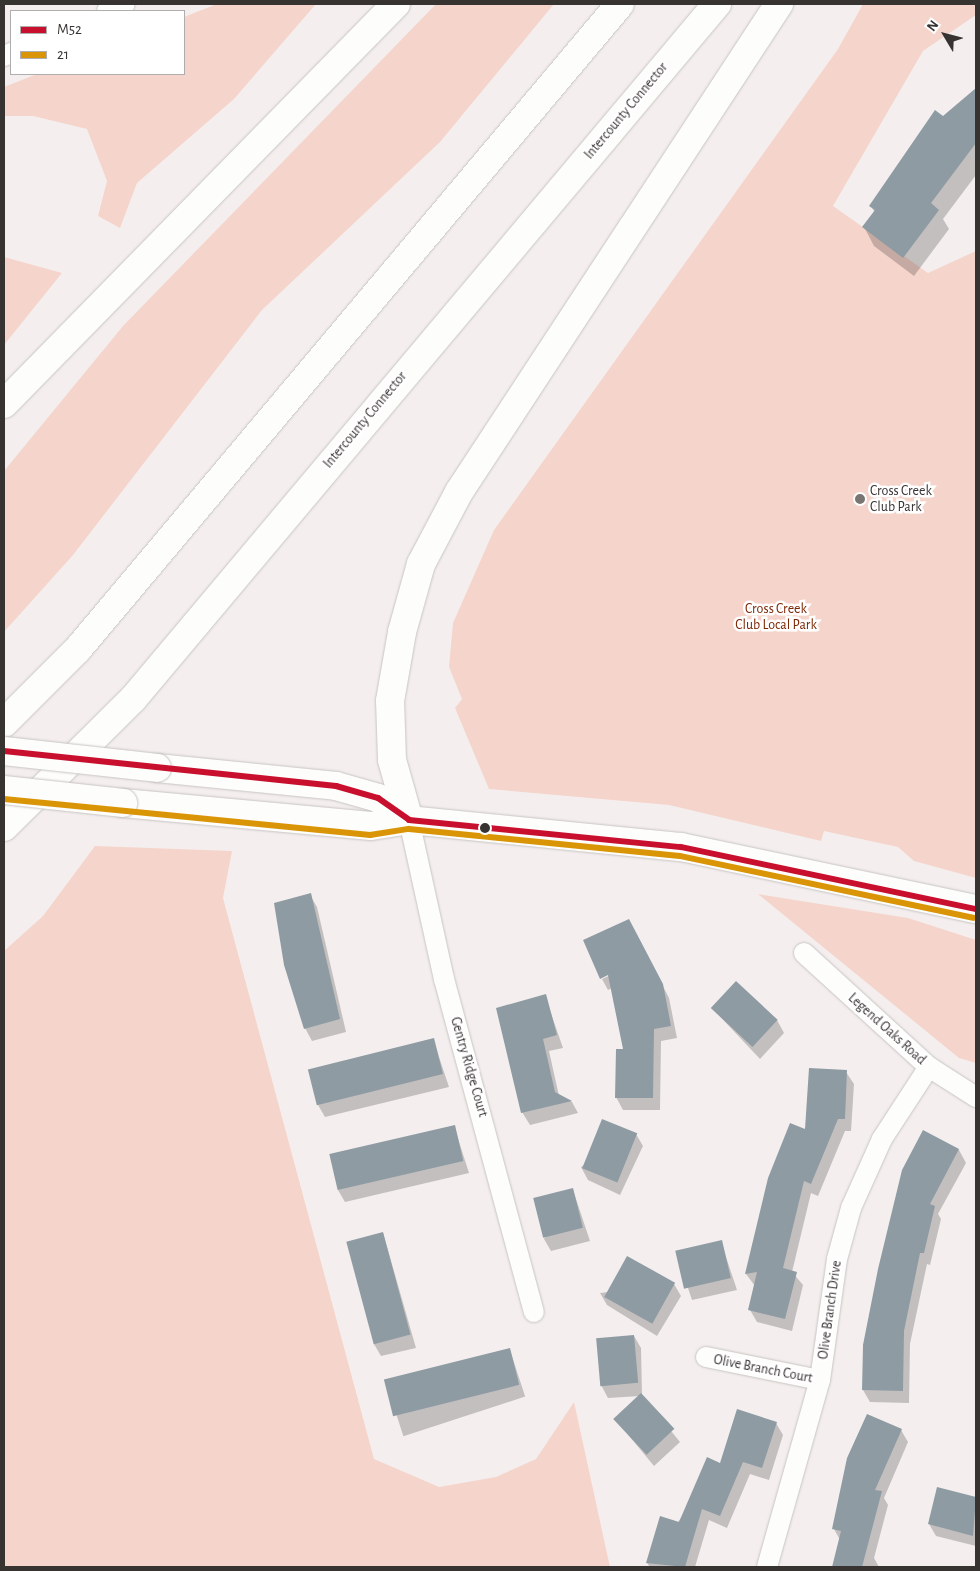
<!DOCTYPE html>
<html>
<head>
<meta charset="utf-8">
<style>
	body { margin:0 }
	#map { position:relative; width:980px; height:1571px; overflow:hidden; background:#f4efee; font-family:"Alegreya Sans",sans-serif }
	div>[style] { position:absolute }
	.green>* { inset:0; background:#f5d5cb }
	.shadow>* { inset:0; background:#0003; transform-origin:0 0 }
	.building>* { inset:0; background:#8e9ba3; transform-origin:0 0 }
	.roads { filter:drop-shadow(0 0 1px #c8c4c3) drop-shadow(0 0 1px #c8c4c3) }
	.minor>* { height:20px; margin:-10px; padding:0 10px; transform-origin:10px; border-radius:10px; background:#fdfdfc }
	.secondary>* { height:28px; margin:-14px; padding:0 14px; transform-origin:14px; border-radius:14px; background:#fdfdfc }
	.motorway>* { height:28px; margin:-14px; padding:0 14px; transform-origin:14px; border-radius:14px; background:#fdfdfc }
	.bridges { filter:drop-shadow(0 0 1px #c8c4c3) drop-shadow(0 0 1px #c8c4c3) }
	.secondary-bridge>* { height:28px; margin:-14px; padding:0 14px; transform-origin:14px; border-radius:14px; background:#fdfdfc }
	.bus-1>* { height:6px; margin:-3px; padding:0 3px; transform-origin:3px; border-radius:3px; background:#c8102e }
	.bus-2>* { height:6px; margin:-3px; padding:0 3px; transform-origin:3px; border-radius:3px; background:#da9507 }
	.dots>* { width:14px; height:14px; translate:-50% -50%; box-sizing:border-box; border:2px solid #fff; border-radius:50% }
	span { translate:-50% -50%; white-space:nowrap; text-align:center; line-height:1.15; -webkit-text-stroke:5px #fff; paint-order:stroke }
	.street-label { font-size:14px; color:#373331 }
	.poi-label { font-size:14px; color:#373331 }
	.left { translate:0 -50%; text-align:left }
	.park-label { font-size:14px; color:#7c2704 }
	.frame { position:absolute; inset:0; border:5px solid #373331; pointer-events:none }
	.legend { position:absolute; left:10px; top:10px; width:175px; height:65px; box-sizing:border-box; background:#fff; border:1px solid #afadad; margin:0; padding:6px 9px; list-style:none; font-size:15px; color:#373331 }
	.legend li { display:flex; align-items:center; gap:10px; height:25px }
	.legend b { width:25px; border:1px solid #afadad }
	.north { position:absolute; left:920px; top:10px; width:50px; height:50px; -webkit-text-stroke:4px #fff; paint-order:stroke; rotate:307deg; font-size:14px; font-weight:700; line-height:20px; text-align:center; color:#373331 }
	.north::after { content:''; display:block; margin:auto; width:18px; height:22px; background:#373331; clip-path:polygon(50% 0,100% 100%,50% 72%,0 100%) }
</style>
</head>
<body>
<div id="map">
	<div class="green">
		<i style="clip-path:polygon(217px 4px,316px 4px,234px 99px,137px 183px,120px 228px,98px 216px,107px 181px,87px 129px,33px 116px,4px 116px,4px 87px,37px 74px,184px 74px,184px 17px)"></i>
		<i style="clip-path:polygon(436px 4px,554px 4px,440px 142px,262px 310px,73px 555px,4px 632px,4px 471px,123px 326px)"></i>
		<i style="clip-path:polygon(863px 4px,976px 4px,976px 15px,923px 51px,833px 206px,928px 273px,976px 251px,976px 878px,914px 861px,898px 847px,824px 831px,821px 841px,669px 805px,489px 789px,455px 708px,462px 699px,449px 667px,453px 623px,494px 530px,838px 49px)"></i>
		<i style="clip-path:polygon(4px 257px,62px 273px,4px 345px)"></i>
		<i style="clip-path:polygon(95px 846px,232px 851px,223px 898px,374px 1459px,439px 1487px,496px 1477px,536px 1459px,574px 1402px,610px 1567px,4px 1567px,4px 951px,43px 916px)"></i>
		<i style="clip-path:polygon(758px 894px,908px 918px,976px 940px,976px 1063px,959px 1058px)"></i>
	</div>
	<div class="shadow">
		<i style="clip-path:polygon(976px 89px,976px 175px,943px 219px,949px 229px,914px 276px,874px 246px,864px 227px,875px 213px,871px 206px,935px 112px,943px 117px)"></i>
		<i style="clip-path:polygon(310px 895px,317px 907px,346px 1032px,312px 1041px,305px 1028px)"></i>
		<i style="clip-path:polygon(636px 933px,669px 998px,677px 1038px,661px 1041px,660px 1110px,623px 1110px,616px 1097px,625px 1050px,612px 988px,608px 990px,602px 979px,615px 973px)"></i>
		<i style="clip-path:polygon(545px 996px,563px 1048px,549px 1051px,559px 1096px,572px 1102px,578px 1113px,530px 1125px,522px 1112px)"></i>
		<i style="clip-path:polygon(712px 1008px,777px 1020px,784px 1033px,760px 1059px)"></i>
		<i style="clip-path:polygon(433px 1039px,449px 1087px,325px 1117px,318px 1105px)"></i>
		<i style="clip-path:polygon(846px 1072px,854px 1084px,851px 1131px,845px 1131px,818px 1196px,811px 1193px,792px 1272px,803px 1285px,792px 1331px,757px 1322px,750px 1310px,755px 1286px,746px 1274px,769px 1178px)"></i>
		<i style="clip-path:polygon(454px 1126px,469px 1173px,345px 1202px,338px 1190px)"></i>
		<i style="clip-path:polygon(924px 1132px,959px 1150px,966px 1163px,938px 1214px,941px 1219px,930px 1265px,927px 1264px,910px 1344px,909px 1403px,870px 1402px,863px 1390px)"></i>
		<i style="clip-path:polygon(636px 1134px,643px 1146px,620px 1195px,588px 1180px,581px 1167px)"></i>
		<i style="clip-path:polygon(573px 1190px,590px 1241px,551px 1251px,544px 1239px)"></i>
		<i style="clip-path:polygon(383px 1233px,416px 1348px,381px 1356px,374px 1344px)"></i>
		<i style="clip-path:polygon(721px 1242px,737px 1290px,692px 1300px,676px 1252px)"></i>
		<i style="clip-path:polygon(674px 1284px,681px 1296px,657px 1336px,607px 1305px,600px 1293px)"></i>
		<i style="clip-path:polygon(634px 1336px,641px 1348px,642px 1395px,680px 1442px,654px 1466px,615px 1419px,640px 1396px,608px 1398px,601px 1385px)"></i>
		<i style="left:510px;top:1350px;width:49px;height:128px;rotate:72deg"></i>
		<i style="clip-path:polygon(776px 1423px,783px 1435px,769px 1480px,750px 1474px,727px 1528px,709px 1520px,695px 1567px,650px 1567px,647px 1563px,721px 1465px)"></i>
		<i style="clip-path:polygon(901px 1430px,908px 1442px,884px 1498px,888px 1505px,874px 1558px,879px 1567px,833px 1567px,840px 1540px,834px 1529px)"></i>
		<i style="clip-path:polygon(938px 1488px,976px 1498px,976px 1546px,936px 1536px,929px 1524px)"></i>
	</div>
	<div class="building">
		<i style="clip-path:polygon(976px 88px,976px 143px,931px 203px,939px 210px,903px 258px,862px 227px,875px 210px,869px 206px,935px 110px,943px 116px)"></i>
		<i style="clip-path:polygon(311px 893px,340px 1019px,304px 1029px,284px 965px,274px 903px)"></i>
		<i style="clip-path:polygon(629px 919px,663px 984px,671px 1026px,654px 1029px,653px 1098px,615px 1098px,616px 1049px,623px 1049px,608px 975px,600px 979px,583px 940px)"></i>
		<i style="left:736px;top:981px;width:57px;height:37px;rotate:43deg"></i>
		<i style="clip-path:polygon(546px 994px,557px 1035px,543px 1039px,555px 1092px,572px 1101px,521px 1113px,496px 1008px)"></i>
		<i style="left:434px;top:1038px;width:37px;height:130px;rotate:76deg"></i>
		<i style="clip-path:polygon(809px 1068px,847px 1070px,845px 1119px,838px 1119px,811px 1184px,804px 1181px,783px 1268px,797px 1272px,785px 1319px,748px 1310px,757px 1272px,745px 1274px,768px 1178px,790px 1123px,805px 1129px)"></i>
		<i style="left:602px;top:1119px;width:38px;height:53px;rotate:22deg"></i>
		<i style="left:455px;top:1125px;width:37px;height:129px;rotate:77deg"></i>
		<i style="clip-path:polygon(923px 1130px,959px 1149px,930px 1204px,935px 1206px,924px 1253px,920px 1253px,904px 1331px,903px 1391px,862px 1390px,863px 1345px,878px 1269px,902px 1170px)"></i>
		<i style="left:573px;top:1188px;width:41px;height:41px;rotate:76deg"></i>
		<i style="left:383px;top:1232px;width:106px;height:38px;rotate:75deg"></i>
		<i style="left:722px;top:1240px;width:39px;height:48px;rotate:77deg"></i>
		<i style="left:627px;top:1256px;width:55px;height:47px;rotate:29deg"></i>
		<i style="left:634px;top:1335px;width:48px;height:38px;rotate:85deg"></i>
		<i style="left:510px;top:1348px;width:38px;height:130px;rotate:76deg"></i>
		<i style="left:641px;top:1393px;width:49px;height:38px;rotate:47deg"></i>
		<i style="clip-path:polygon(737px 1409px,777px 1422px,762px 1468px,743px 1462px,720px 1516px,702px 1509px,685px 1567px,646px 1563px,660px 1516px,679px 1522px,707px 1457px,720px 1463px)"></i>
		<i style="clip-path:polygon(867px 1414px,902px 1429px,875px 1490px,882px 1491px,862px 1567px,832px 1567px,841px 1531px,832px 1529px,847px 1458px)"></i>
		<i style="clip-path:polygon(937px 1487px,976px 1497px,973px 1536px,928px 1524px)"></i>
	</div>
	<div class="roads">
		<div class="minor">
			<i style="left:107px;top:11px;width:19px;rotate:-21deg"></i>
			<i style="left:4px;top:56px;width:8px;rotate:-23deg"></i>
			<i style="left:409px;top:820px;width:163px;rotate:77.6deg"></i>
			<i style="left:444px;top:979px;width:345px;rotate:74.9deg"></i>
			<i style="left:804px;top:953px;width:169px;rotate:42.4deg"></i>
			<i style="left:929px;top:1067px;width:56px;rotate:32.6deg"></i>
			<i style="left:706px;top:1357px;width:116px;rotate:11.4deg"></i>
			<i style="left:767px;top:1567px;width:194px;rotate:-74.2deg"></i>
			<i style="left:820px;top:1380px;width:122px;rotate:-82deg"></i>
			<i style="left:837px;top:1259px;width:53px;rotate:-74.6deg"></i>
			<i style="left:851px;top:1208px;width:76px;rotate:-65.8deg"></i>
			<i style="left:882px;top:1139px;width:86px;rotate:-56.9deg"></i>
		</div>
		<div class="secondary">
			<i style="left:157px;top:768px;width:180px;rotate:5.7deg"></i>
			<i style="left:336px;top:786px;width:44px;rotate:15.9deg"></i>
			<i style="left:378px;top:798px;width:38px;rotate:35deg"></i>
			<i style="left:123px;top:803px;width:249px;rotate:5.3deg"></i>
			<i style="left:371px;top:826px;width:38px;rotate:-9deg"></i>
			<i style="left:409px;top:820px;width:273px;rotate:5.7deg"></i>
			<i style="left:681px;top:847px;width:301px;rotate:11.9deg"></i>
		</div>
		<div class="motorway">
			<i style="left:4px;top:404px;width:560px;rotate:-45.58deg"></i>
			<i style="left:4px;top:723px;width:105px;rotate:-45deg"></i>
			<i style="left:78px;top:649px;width:842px;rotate:-49.96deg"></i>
			<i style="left:409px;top:820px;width:62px;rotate:-105.8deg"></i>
			<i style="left:392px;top:760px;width:59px;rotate:-91.9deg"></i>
			<i style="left:390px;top:701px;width:70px;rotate:-80.1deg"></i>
			<i style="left:402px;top:632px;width:71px;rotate:-74.4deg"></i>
			<i style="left:421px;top:564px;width:81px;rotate:-62.2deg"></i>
			<i style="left:459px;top:492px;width:584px;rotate:-56.75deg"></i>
			<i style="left:4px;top:827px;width:182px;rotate:-44.8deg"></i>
			<i style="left:133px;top:699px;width:908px;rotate:-49.96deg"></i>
		</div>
	</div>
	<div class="bridges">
		<div class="secondary-bridge">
			<i style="left:4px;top:751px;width:154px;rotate:6.3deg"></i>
			<i style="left:4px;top:790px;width:120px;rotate:6.2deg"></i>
		</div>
	</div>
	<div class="bus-1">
		<i style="left:4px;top:751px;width:334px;rotate:6deg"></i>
		<i style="left:336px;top:786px;width:44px;rotate:15.9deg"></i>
		<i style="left:378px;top:798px;width:38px;rotate:35deg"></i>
		<i style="left:409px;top:820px;width:273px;rotate:5.7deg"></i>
		<i style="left:681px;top:847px;width:301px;rotate:11.9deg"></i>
	</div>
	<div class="bus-2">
		<i style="left:4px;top:799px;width:368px;rotate:5.6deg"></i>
		<i style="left:370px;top:835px;width:39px;rotate:-9deg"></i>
		<i style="left:409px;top:829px;width:272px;rotate:5.7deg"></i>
		<i style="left:680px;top:856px;width:300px;rotate:11.9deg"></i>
	</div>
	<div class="dots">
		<i style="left:860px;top:499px;background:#797573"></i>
		<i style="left:485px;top:828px;background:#373331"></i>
	</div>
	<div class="street-label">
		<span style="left:626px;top:111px;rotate:-50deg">Intercounty Connector</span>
		<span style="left:365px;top:420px;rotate:-50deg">Intercounty Connector</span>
		<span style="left:887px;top:1029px;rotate:42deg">Legend Oaks Road</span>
		<span style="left:469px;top:1067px;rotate:74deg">Gentry Ridge Court</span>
		<span style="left:830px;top:1310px;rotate:-82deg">Olive Branch Drive</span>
		<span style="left:763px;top:1369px;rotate:11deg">Olive Branch Court</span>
	</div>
	<div class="poi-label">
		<span class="left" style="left:870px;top:499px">Cross Creek<br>Club Park</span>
	</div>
	<div class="park-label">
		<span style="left:776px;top:617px">Cross Creek<br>Club Local Park</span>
	</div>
	<div class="frame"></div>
	<ul class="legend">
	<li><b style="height:6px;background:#c8102e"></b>M52</li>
	<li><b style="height:6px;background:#da9507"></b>21</li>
	</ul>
	<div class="north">N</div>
</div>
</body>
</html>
